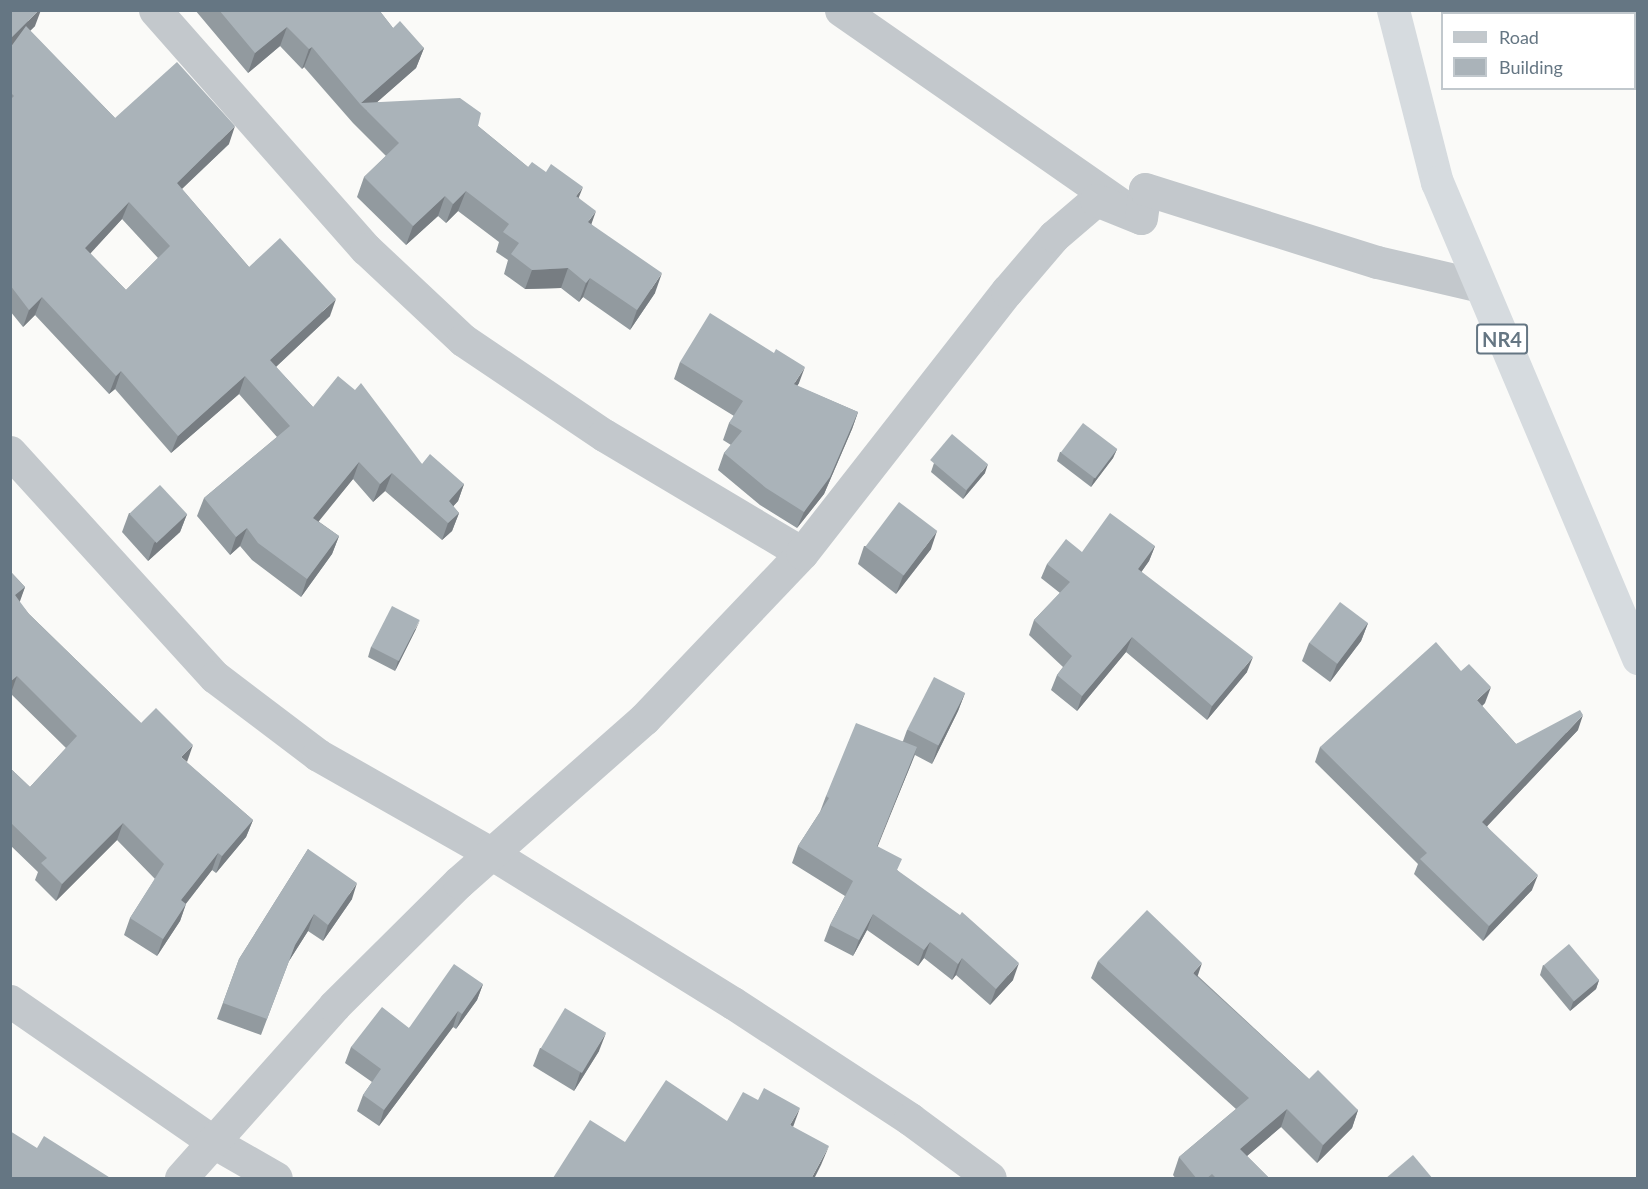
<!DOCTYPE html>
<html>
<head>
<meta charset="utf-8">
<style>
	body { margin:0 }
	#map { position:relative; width:1648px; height:1189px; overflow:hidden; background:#fafaf8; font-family:Lato,sans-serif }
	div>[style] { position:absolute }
	.street>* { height:33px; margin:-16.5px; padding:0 16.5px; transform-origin:16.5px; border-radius:16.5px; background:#c3c8cc }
	.highway>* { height:33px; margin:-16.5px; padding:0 16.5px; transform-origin:16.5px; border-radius:16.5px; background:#d6dbdf }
	.wall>* { inset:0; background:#929a9f }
	.shaded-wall>* { inset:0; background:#777d82 }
	.building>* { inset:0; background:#aab3b9; transform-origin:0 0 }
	span { translate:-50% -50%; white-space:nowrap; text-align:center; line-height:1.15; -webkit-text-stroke:6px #fff; paint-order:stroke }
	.shield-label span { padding:2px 4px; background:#fff; border:2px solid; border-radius:4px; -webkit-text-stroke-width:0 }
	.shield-label { font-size:20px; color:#657683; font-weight:700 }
	.frame { position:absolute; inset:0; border:12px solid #657683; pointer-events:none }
	.legend { position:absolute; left:1441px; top:12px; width:195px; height:78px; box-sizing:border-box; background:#fff; border:2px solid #c1c8cd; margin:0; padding:8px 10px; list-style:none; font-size:18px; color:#657683 }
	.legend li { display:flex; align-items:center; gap:12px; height:30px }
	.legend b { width:30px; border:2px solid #c1c8cd }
</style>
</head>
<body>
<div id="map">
	<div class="street">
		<i style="left:155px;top:10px;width:319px;rotate:48.6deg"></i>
		<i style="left:366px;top:249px;width:133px;rotate:43.2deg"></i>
		<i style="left:463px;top:340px;width:170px;rotate:34deg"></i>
		<i style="left:604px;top:435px;width:230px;rotate:30.8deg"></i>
		<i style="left:841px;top:10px;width:342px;rotate:34.8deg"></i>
		<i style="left:10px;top:452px;width:304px;rotate:47.7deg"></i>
		<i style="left:215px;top:677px;width:129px;rotate:37.1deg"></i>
		<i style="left:318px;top:755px;width:202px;rotate:29.6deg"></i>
		<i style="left:494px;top:855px;width:281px;rotate:31.8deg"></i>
		<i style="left:733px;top:1003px;width:212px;rotate:33.2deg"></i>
		<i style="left:910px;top:1119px;width:99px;rotate:36.4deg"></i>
		<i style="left:10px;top:1001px;width:249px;rotate:34.7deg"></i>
		<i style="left:215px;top:1143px;width:70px;rotate:29.8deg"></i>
		<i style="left:181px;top:1178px;width:230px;rotate:-48.3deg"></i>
		<i style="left:334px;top:1006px;width:176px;rotate:-44.8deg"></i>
		<i style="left:459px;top:882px;width:247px;rotate:-41.4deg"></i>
		<i style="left:644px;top:719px;width:229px;rotate:-46.4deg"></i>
		<i style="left:802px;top:553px;width:333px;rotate:-52deg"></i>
		<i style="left:1007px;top:291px;width:72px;rotate:-49.5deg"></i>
		<i style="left:1054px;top:236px;width:55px;rotate:-40.6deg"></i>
		<i style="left:1096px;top:200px;width:48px;rotate:21.8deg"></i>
		<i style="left:1141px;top:218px;width:29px;rotate:-82deg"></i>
		<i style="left:1145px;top:189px;width:243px;rotate:17.5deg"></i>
		<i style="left:1377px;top:262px;width:106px;rotate:13.1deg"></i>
	</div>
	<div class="highway">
		<i style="left:1393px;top:10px;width:178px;rotate:75.7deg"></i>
		<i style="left:1437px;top:182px;width:517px;rotate:67.11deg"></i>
	</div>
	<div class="wall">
		<i style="clip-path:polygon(evenodd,10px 10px,35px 26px,30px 31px,115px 118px,229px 144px,182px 189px,249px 267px,330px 316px,276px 367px,313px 407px,422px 464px,464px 484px,458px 501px,453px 506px,459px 513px,452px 531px,442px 540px,385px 491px,373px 502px,353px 479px,318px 521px,339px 536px,332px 554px,301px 597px,252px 560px,240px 546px,230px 555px,197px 516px,204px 498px,277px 437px,239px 394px,171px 453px,115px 389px,109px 394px,35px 315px,23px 327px,10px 311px,10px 10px,122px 219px,158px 258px,126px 290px,90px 253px,122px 219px)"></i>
		<i style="clip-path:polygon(195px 10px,379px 10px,393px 28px,424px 48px,416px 68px,377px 102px,478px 126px,528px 167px,579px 198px,591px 224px,655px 293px,630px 330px,583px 297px,579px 302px,561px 288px,525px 289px,504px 274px,508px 260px,496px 252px,499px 242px,458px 211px,446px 223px,438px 216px,406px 245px,357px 197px,364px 177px,386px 156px,353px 123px,304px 67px,302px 69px,280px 46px,248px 73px)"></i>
		<i style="clip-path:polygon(680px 362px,799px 383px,797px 386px,858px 412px,852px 429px,824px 494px,797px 528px,760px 505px,718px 470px,724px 453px,731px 445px,723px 440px,729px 423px,734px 416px,674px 379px)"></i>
		<i style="clip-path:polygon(1117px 449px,1113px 458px,1091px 487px,1057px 461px,1060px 452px)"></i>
		<i style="clip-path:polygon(934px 463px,985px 473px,963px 499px,931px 472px)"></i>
		<i style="clip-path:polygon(129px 513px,187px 514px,180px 532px,148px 561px,122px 532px)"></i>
		<i style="clip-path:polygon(864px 546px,931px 549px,896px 594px,858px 564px)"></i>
		<i style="clip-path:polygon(1155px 546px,1149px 561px,1141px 572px,1247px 672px,1207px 720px,1126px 652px,1077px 711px,1051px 690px,1057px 675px,1063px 667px,1029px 635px,1034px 620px,1060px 593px,1041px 578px,1047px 564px,1082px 552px)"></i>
		<i style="clip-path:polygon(10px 571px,25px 587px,19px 602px,29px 614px,141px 723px,253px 820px,246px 837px,216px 873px,212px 870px,186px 903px,180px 921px,157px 956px,124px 935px,130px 918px,155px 879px,117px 840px,56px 901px,35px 880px,38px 872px,10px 845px,10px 768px,30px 787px,66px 748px,10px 693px)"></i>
		<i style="clip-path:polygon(1368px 623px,1361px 641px,1330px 682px,1302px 661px,1309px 643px)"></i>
		<i style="clip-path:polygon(416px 629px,395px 671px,368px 657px,371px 647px)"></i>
		<i style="clip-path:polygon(965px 693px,958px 711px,932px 764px,915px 755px,877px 846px,898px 871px,1013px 980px,990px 1005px,956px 975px,952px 980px,924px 958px,918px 966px,867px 930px,853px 956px,824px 941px,830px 925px,845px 896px,792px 863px,798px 846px,820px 812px,826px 796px,903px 741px,907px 730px)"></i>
		<i style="clip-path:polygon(1485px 703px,1482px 706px,1516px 744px,1578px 730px,1487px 826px,1532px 890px,1483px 941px,1414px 874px,1418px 864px,1315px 762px,1320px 747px)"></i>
		<i style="clip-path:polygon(308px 849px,352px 899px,323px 941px,308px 931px,289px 961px,261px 1035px,217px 1019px,239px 959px)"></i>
		<i style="clip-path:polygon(1098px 961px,1198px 976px,1309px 1079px,1358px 1110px,1352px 1128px,1317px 1163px,1281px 1127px,1247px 1156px,1270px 1179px,1176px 1179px,1173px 1175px,1179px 1157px,1236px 1109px,1091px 978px)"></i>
		<i style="clip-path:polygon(1543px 965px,1599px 980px,1596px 989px,1570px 1011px,1540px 975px)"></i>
		<i style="clip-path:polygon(483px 984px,477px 1000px,456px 1029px,453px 1027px,379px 1126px,357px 1111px,363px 1095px,372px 1082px,345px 1063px,351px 1047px,409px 1028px)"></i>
		<i style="clip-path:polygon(540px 1048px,599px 1051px,574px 1091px,533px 1066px)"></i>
	</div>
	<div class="shaded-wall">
		<i style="clip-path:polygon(39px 10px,41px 10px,35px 26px,10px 50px,10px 39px)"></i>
		<i style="clip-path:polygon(287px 27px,280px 46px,248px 73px,255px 53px)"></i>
		<i style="clip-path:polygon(312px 47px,304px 67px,302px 69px,309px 49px)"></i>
		<i style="clip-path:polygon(424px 48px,416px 68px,367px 111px,361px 103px)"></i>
		<i style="clip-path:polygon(235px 126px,229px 144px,170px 200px,177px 183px)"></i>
		<i style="clip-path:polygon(583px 187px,575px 207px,576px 196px)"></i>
		<i style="clip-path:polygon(466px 191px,458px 211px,446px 223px,453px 204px)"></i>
		<i style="clip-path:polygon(445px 196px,438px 216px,406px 245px,413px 226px)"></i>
		<i style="clip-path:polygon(129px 202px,122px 219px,79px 266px,85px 248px)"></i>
		<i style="clip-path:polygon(596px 211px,589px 231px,588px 222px)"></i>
		<i style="clip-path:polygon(568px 268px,561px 288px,525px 289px,532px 270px)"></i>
		<i style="clip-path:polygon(662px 273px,655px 293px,630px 330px,637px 310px)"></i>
		<i style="clip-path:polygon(590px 278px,583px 297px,579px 302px,586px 283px)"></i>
		<i style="clip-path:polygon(42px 297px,35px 315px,23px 327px,29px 310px)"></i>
		<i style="clip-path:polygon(336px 299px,330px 316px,264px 378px,270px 360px)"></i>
		<i style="clip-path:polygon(805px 367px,799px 383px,788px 401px,794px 384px)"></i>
		<i style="clip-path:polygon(121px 371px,115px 389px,109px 394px,116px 376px)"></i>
		<i style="clip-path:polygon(245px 376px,239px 394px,171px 453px,178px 436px)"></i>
		<i style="clip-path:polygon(858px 412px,852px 429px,824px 494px,797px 528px,804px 512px)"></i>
		<i style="clip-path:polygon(1117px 449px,1113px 458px,1091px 487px,1094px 478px)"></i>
		<i style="clip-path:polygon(359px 462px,353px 479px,307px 536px,313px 518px)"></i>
		<i style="clip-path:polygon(988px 464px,985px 473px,963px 499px,967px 490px)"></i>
		<i style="clip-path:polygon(392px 473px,385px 491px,373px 502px,380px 484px)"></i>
		<i style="clip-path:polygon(464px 484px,458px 501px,443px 518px,449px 501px)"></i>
		<i style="clip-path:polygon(459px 513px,452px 531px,442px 540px,448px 523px)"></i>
		<i style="clip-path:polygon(187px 514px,180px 532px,148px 561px,154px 543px)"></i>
		<i style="clip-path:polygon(247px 528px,240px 546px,230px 555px,236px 537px)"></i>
		<i style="clip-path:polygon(937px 531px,931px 549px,896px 594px,903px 576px)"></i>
		<i style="clip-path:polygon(339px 536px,332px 554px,301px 597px,307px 579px)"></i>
		<i style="clip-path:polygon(1155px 546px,1149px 561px,1133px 584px,1138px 569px)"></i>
		<i style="clip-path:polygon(25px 587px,19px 604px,15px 595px)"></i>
		<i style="clip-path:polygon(420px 620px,416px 629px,395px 671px,398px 661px)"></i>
		<i style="clip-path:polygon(1368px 623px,1361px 641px,1330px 682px,1337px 664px)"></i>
		<i style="clip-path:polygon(1132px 637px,1126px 652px,1077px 711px,1082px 696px)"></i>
		<i style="clip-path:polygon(1253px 657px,1247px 672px,1207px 720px,1212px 706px)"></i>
		<i style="clip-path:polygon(17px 676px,11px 693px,10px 693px,10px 682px)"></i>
		<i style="clip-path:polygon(1491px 687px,1485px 703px,1471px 716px,1477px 700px)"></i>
		<i style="clip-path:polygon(965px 693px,958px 711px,932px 764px,938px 746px)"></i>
		<i style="clip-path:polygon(1583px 715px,1578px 730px,1477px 837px,1482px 822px)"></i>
		<i style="clip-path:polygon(193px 745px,187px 762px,181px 757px)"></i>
		<i style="clip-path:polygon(917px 747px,911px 764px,871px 863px,877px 846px)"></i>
		<i style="clip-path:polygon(253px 820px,246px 837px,216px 873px,222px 856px)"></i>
		<i style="clip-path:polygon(123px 823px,117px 840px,56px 901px,62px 884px)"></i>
		<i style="clip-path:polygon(218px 853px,212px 870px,175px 918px,181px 900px)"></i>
		<i style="clip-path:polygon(1538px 875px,1532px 890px,1483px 941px,1489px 926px)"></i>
		<i style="clip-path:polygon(357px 883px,352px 899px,323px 941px,328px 925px)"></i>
		<i style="clip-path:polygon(186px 904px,180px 921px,157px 956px,163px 939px)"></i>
		<i style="clip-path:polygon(314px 914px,308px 931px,289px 961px,261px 1035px,295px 945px)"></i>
		<i style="clip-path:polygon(873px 914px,867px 930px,853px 956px,859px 940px)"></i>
		<i style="clip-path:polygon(930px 942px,924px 958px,918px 966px,924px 950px)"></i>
		<i style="clip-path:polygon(962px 958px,956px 975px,952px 980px,958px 964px)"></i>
		<i style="clip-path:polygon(1019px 963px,1013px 980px,990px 1005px,996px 989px)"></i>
		<i style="clip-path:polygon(1202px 963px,1196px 981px,1193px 973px)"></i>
		<i style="clip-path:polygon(1599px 980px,1596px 989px,1570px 1011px,1573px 1002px)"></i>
		<i style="clip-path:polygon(483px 984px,477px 1000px,456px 1029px,462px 1014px)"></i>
		<i style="clip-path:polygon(458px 1011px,453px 1027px,379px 1126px,384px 1110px)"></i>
		<i style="clip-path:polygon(606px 1033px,599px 1051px,574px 1091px,580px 1073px)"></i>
		<i style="clip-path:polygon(800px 1108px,793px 1127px,790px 1125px)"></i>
		<i style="clip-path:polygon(1287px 1109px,1281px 1127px,1234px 1167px,1240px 1149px)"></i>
		<i style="clip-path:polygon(1358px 1110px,1352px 1128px,1317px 1163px,1323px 1145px)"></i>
		<i style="clip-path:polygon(829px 1146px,821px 1165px,814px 1179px,811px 1179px)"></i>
	</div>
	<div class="building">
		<i style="clip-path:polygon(10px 10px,39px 10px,10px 39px)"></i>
		<i style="clip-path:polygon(219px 10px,379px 10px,393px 28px,400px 21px,424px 48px,361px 103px,460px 98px,481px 113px,478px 126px,528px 167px,532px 162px,546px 172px,551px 164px,583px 187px,576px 196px,596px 211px,588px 222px,662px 273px,637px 310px,590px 278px,586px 283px,568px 268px,532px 270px,511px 254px,519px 243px,503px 232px,509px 224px,466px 191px,453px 204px,445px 196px,413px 226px,364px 177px,399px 143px,360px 104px,312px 47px,309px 49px,287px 27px,255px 53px)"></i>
		<i style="clip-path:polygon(evenodd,26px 26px,115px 118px,177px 62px,235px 126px,177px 183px,249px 267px,280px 238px,336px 299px,270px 360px,313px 407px,338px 376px,355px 390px,361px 383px,422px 464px,430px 454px,464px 484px,449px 501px,459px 513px,448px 523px,392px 473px,380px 484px,359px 462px,313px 518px,339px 536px,307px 579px,258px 543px,247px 528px,236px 537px,204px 498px,290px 426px,245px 376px,178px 436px,121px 371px,116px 376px,42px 297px,29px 310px,10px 285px,10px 100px,14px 96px,10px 92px,10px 48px,26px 26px,129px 202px,170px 246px,126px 290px,85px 248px,129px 202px)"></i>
		<i style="clip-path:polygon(710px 313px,774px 353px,776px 349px,805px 367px,794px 384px,858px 412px,830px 477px,804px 512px,766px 488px,724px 453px,742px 431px,729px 423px,743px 401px,680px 362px)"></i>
		<i style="left:1083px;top:423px;width:43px;height:37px;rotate:37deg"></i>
		<i style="left:952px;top:434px;width:47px;height:34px;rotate:40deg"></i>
		<i style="left:160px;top:485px;width:40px;height:42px;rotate:47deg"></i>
		<i style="left:899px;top:502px;width:48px;height:56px;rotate:37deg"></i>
		<i style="clip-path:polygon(1110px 513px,1155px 546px,1138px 569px,1253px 657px,1212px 706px,1132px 637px,1082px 696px,1057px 675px,1072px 656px,1034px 620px,1070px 582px,1047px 564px,1066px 539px,1082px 552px)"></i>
		<i style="clip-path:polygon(10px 571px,25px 587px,15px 595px,29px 614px,141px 723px,156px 708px,193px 745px,181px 757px,253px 820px,222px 856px,218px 853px,181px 900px,186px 904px,163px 939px,130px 918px,164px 864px,123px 823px,62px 884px,41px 863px,47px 858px,10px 822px,10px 768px,30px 787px,77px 736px,17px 676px,10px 682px)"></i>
		<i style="left:1340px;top:602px;width:35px;height:51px;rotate:37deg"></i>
		<i style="left:392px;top:606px;width:31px;height:46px;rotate:27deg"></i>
		<i style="clip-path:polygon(1436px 642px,1461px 671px,1469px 664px,1491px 687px,1477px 700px,1516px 744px,1580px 710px,1583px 715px,1482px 822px,1538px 875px,1489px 926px,1420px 859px,1427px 853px,1320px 747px)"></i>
		<i style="left:934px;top:677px;width:35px;height:59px;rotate:27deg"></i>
		<i style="clip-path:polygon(856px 723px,917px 747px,877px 846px,902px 859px,897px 870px,960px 915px,962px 912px,1019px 963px,996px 989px,962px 958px,958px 964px,930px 942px,924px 950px,873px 914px,859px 940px,830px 925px,853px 881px,798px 846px,829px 798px,826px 796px)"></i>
		<i style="clip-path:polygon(308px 849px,357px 883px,328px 925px,314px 914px,295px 945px,267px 1019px,223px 1003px,239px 959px)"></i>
		<i style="clip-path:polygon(1147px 910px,1202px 963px,1193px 973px,1309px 1079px,1318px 1070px,1358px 1110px,1323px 1145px,1287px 1109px,1240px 1149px,1270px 1179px,1217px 1179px,1212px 1174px,1206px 1179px,1197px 1179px,1179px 1157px,1249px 1098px,1098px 961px)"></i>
		<i style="left:1569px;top:944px;width:47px;height:33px;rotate:50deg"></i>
		<i style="clip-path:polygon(454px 964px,483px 984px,462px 1014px,458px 1011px,384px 1110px,363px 1095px,381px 1069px,351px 1047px,382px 1007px,409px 1028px)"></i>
		<i style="left:565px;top:1008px;width:48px;height:47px;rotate:31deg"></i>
		<i style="clip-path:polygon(666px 1080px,727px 1121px,743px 1092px,758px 1100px,764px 1088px,800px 1108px,790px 1125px,829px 1146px,811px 1179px,555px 1179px,553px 1178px,590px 1120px,625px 1142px)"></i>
		<i style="clip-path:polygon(10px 1131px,37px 1148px,44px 1136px,112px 1179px,10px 1179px)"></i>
		<i style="clip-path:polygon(1413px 1155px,1433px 1179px,1385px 1179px)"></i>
	</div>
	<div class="shield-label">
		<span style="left:1502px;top:339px">NR4</span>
	</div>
	<div class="frame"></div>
	<ul class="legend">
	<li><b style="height:8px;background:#c3c8cc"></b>Road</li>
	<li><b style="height:16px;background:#aab3b9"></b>Building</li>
	</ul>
</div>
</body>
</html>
